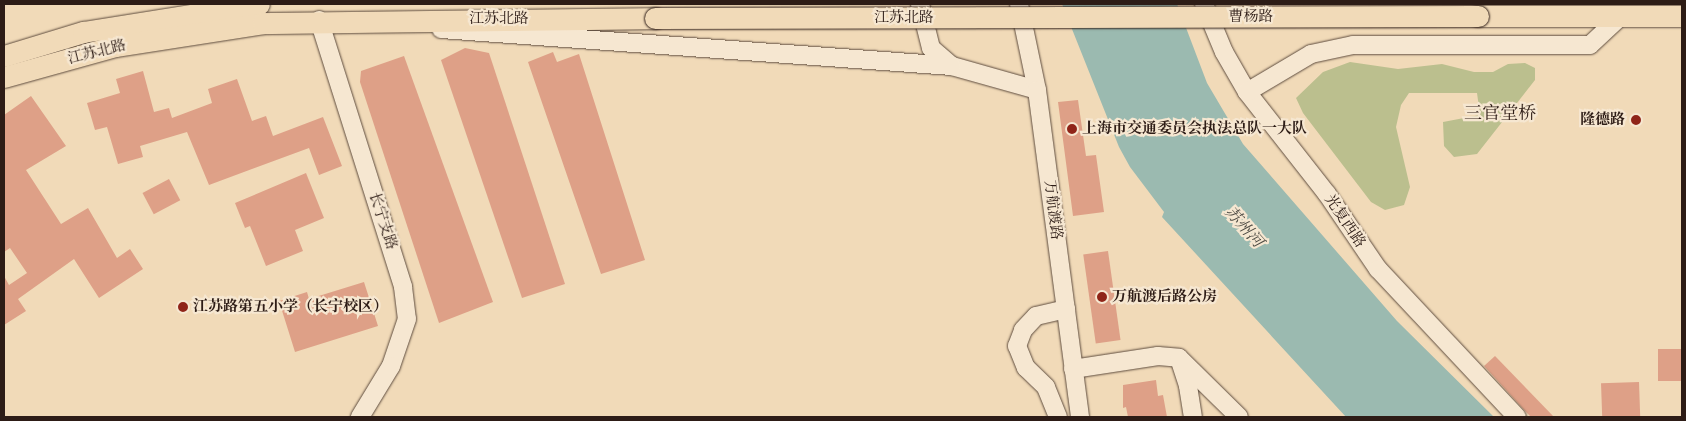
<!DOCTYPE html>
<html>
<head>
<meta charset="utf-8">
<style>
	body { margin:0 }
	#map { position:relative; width:1686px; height:421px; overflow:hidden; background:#f1dab8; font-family:Cardo,"Noto Serif SC",serif }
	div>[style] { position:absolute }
	.green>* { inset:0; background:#bbbf8e }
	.water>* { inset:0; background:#9bbab0 }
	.building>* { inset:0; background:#dea087; transform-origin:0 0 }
	.roads { filter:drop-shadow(0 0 1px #5e4c3e) drop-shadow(0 0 1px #5e4c3e) }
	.minor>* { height:18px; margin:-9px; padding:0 9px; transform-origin:9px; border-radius:9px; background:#f6e7d1 }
	.major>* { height:21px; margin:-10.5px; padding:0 10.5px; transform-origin:10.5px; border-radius:10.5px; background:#f1dab8 }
	.bridges { filter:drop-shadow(0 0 1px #2d1c16) drop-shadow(0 0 1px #2d1c16) }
	.major-bridge>* { height:21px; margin:-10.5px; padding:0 10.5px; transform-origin:10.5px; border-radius:10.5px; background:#f1dab8 }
	.dots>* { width:14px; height:14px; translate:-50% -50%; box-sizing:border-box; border:2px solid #f6e7d1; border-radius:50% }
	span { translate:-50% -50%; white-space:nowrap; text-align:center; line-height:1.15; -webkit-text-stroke:4.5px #f6e7d1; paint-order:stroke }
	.street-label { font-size:15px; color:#2d1c16 }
	.poi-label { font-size:15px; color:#2d1c16; font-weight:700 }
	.right { translate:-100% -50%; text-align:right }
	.left { translate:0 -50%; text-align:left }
	.water-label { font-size:16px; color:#4e4b44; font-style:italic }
	.quarter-label { font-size:18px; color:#2d1c16 }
	.frame { position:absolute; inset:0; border:5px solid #2d1c16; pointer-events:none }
</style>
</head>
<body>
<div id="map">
	<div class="green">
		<i style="clip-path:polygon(1350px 62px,1398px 69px,1442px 64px,1474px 72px,1493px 72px,1508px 64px,1525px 63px,1535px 68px,1535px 80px,1477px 154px,1454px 157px,1444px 146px,1443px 122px,1480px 115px,1477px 93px,1409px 93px,1401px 105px,1396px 127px,1410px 187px,1404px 205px,1385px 210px,1371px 202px,1303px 113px,1296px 98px,1323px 72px)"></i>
	</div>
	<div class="water">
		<i style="clip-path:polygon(1062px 4px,1177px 4px,1207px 83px,1243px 144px,1397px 321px,1494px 417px,1346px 417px,1162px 217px,1164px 212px,1130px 167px,1119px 147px)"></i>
	</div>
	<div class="building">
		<i style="clip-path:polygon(465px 48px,489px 53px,565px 284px,522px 298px,441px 60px)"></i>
		<i style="clip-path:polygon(553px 52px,557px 62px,579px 54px,645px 260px,601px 274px,528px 62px)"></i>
		<i style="clip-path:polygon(404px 56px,493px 302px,439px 323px,360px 82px,361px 71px)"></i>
		<i style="clip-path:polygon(143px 71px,154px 112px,169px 108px,172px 118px,212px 103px,208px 89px,237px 79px,252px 121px,266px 116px,273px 136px,323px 117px,342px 166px,319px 175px,309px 148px,209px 185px,187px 132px,140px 146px,143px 157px,118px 164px,107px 127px,95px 130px,87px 103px,120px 93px,116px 79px)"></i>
		<i style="clip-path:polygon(31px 96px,66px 146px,26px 170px,61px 224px,88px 208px,117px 258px,130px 249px,143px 269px,99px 298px,74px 259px,18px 299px,26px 311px,4px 325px,4px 276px,9px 285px,27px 273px,10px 248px,4px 252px,4px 115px)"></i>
		<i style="clip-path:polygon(1078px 100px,1086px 156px,1096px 155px,1104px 212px,1073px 216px,1058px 102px)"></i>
		<i style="clip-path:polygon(306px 173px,324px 218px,295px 230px,303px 251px,266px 266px,250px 226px,245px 228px,235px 203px)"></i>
		<i style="left:169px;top:179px;width:24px;height:30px;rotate:62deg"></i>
		<i style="left:1108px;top:251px;width:90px;height:25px;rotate:82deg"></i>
		<i style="clip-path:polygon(364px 282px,378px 326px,295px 352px,279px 301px,307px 292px,309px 299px)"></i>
		<i style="left:1682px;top:349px;width:32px;height:24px;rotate:90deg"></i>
		<i style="clip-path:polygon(1495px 356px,1554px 417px,1531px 417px,1527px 413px,1484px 366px)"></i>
		<i style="clip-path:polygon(1156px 380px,1158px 396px,1163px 395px,1167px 417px,1128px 417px,1126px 407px,1123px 408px,1123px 385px)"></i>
		<i style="left:1639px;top:382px;width:35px;height:38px;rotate:88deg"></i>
	</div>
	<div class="roads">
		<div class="minor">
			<i style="left:920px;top:4px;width:45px;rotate:76deg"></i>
			<i style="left:931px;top:48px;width:28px;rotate:41deg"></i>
			<i style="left:952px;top:66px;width:88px;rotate:15.8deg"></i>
			<i style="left:1019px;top:4px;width:88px;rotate:78.2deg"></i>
			<i style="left:1037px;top:90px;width:330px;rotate:82.5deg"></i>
			<i style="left:1204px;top:4px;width:52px;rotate:67.4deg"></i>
			<i style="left:1224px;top:52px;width:46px;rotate:60.1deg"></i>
			<i style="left:1247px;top:92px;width:130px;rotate:51.9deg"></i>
			<i style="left:1327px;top:194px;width:91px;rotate:55.8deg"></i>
			<i style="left:1378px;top:269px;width:203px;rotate:46.8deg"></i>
			<i style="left:319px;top:20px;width:280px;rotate:72.5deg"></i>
			<i style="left:403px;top:287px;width:32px;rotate:83deg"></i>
			<i style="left:407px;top:319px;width:50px;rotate:108.8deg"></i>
			<i style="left:391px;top:366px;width:60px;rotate:121.3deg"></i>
			<i style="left:441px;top:29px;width:512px;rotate:4.14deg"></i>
			<i style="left:1247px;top:92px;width:74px;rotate:-30.7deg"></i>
			<i style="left:1311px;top:54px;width:43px;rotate:-12.1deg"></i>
			<i style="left:1353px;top:45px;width:237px"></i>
			<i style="left:1590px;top:45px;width:37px;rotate:-43deg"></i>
			<i style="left:1179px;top:358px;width:29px;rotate:72deg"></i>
			<i style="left:1188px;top:386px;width:31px;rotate:81deg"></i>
			<i style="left:1073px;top:369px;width:86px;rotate:-8.7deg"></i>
			<i style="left:1158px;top:356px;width:21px;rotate:5deg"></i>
			<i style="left:1179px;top:358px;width:84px;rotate:44.5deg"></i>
			<i style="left:1058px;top:417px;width:32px;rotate:-112deg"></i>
			<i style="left:1046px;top:387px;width:28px;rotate:-136deg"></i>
			<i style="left:1026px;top:368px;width:24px;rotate:-112deg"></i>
			<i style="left:1017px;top:346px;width:17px;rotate:-69deg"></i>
			<i style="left:1023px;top:330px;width:19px;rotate:-47deg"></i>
			<i style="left:1036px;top:316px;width:31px;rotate:-13deg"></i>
		</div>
		<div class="major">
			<i style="left:1478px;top:16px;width:204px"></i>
			<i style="left:4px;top:56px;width:83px;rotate:-16.9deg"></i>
			<i style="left:83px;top:32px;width:178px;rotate:-9deg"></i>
			<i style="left:4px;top:77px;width:115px;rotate:-15.6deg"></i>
			<i style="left:115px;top:46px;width:150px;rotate:-8.8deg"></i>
			<i style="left:263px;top:23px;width:392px;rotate:-0.7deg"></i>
		</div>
	</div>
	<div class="bridges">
		<div class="major-bridge">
			<i style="left:655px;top:18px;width:823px;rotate:-0.14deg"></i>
		</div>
	</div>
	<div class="dots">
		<i style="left:1636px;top:120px;background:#8f2418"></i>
		<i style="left:1072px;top:129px;background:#8f2418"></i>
		<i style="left:1102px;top:297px;background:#8f2418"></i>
		<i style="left:183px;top:307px;background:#8f2418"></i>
	</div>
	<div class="street-label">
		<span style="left:1251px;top:17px">曹杨路</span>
		<span style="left:904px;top:18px">江苏北路</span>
		<span style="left:499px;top:19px">江苏北路</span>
		<span style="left:97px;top:52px;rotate:-14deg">江苏北路</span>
		<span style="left:1053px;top:210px;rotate:83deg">万航渡路</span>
		<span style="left:383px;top:221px;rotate:72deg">长宁支路</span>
		<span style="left:1345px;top:221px;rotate:56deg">光复西路</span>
	</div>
	<div class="poi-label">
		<span class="right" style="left:1625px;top:120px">隆德路</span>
		<span class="left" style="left:1082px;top:129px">上海市交通委员会执法总队一大队</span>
		<span class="left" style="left:1112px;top:297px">万航渡后路公房</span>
		<span class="left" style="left:193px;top:307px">江苏路第五小学（长宁校区）</span>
	</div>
	<div class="water-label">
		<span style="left:1244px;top:227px;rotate:48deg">苏州河</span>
	</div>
	<div class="quarter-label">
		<span style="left:1500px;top:114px">三官堂桥</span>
	</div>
	<div class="frame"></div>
</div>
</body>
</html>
